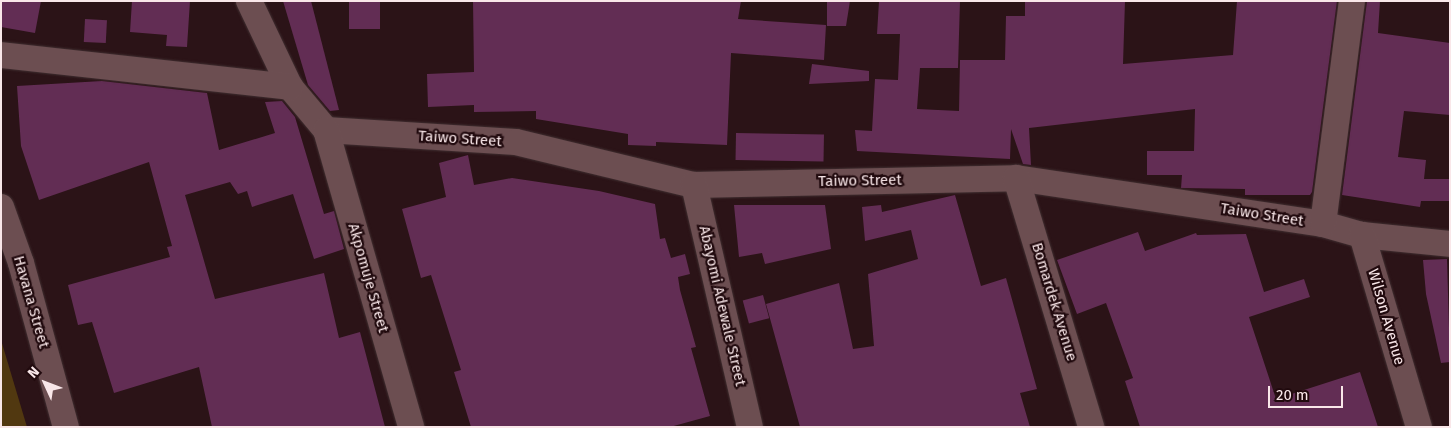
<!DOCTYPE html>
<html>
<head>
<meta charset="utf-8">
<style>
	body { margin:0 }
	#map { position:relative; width:1451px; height:428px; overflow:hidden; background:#2b1317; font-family:"Fira Sans",sans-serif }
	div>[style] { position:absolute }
	.green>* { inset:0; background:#513810 }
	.building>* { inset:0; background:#622d54; transform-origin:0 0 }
	.roads { filter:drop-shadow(0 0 1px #402f31) drop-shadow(0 0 1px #402f31) }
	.street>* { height:26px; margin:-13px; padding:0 13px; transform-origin:13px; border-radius:13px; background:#6c4e51 }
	span { translate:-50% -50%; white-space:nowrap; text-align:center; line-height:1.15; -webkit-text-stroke:4.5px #210a0e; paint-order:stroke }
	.street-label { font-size:15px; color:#f9e7e9 }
	.frame { position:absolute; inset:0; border:2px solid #f9e7e9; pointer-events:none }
	.north { position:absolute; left:20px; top:358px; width:50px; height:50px; -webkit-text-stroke:4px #210a0e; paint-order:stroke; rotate:313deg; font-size:14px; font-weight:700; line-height:20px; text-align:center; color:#f9e7e9 }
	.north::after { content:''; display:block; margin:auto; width:18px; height:22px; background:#f9e7e9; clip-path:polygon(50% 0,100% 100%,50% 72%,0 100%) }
	.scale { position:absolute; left:1268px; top:386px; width:75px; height:22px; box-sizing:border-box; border:2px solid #f9e7e9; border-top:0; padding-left:6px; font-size:15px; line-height:18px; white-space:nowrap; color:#f9e7e9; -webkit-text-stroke:4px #210a0e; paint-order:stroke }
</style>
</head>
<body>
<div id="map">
	<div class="green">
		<i style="clip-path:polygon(1px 340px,27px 427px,1px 427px)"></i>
	</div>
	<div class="building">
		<i style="clip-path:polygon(1px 1px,41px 1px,35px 33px,1px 27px)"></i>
		<i style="clip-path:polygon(132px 1px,190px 1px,187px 47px,166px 46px,167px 35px,130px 32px)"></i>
		<i style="clip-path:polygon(283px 1px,311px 1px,339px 110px,330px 111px,308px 85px)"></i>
		<i style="left:349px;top:1px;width:31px;height:28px"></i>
		<i style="clip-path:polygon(473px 1px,741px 1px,738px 19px,826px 25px,824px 60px,731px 53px,727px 145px,656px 142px,656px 146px,628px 145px,628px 134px,536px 119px,536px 111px,474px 112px,474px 105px,428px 107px,427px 74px,474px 72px)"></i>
		<i style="clip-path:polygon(827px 1px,850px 1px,846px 26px,827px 26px)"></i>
		<i style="clip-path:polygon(879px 1px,960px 1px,958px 68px,920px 68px,917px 109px,959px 111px,960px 60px,1005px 60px,1006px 16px,1025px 16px,1025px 1px,1125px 1px,1123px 64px,1233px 55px,1237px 1px,1337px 1px,1312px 192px,1310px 195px,1245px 195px,1245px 189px,1181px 188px,1182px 175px,1147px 175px,1147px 151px,1194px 151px,1195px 109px,1029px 128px,1031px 165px,1023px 164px,1011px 129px,1010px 159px,857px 151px,855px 130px,872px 131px,875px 79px,898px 80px,900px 34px,877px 34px)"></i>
		<i style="clip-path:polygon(1367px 1px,1380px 1px,1378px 33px,1450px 43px,1450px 115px,1404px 111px,1398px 157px,1426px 160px,1424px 179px,1450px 179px,1450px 201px,1421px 201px,1420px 207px,1342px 195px)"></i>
		<i style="left:85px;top:19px;width:22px;height:23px;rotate:3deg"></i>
		<i style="clip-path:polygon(812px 64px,869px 71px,869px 81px,809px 84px)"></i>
		<i style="clip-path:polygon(102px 81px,207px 93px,219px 150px,275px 133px,265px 102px,282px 101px,295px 117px,324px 214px,334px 211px,344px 249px,314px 259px,293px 194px,252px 207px,247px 191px,238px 194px,230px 182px,185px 195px,215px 299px,324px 273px,339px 338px,360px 332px,385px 427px,212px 427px,199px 367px,114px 393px,92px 322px,78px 325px,68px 285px,170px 257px,167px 247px,172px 246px,149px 162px,39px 200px,21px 146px,17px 86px)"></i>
		<i style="left:736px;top:133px;width:88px;height:27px;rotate:1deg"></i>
		<i style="clip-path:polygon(468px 155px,474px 185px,512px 178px,599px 191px,655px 204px,660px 239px,665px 238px,671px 258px,685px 254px,690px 274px,678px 277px,680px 290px,696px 347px,691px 348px,710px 416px,670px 427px,471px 427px,454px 372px,461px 370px,431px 275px,421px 278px,402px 209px,446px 197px,439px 163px)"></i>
		<i style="clip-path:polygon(955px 195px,981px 286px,1006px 278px,1037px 389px,1020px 393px,1030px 427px,800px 427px,766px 304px,839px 283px,853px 349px,874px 346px,868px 274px,918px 259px,911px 230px,865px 241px,862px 207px,881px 205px,882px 212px)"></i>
		<i style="clip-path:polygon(734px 205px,825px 205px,831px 249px,765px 264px,762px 253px,739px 257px)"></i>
		<i style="clip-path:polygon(1138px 232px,1145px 251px,1196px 233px,1197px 235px,1246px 234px,1264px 292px,1304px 279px,1310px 297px,1249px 317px,1276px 399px,1360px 372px,1378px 427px,1140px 427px,1125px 381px,1133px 378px,1106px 303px,1077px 314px,1057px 260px)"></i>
		<i style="clip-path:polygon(1447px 259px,1450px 362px,1441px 363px,1426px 294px,1423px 260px)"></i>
		<i style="left:763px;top:295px;width:24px;height:21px;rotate:75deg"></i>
	</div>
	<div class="roads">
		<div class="street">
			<i style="left:249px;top:1px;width:95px;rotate:64.5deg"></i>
			<i style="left:290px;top:87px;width:56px;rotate:50.1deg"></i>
			<i style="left:326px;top:130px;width:190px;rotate:3.6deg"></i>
			<i style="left:516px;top:142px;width:183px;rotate:13.6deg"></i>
			<i style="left:694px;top:185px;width:322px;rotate:-1.2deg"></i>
			<i style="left:1016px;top:178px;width:310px;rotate:8.5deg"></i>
			<i style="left:1323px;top:224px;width:41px;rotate:15.8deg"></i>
			<i style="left:1362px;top:235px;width:88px;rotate:5.8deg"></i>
			<i style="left:1px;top:55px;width:291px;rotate:6.3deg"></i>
			<i style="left:326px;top:130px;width:309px;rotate:74deg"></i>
			<i style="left:1016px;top:178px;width:260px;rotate:73.2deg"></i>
			<i style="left:694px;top:185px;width:248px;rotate:77deg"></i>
			<i style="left:1px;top:207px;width:59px;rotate:70.3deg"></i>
			<i style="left:21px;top:263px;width:170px;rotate:74.7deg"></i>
			<i style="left:1323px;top:224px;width:225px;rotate:-82.6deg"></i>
			<i style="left:1362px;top:235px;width:200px;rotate:73.5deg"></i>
		</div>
	</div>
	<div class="street-label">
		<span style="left:460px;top:139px;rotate:4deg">Taiwo Street</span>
		<span style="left:860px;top:181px;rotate:-1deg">Taiwo Street</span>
		<span style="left:1262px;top:215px;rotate:9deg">Taiwo Street</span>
		<span style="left:368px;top:278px;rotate:74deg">Akpomuje Street</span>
		<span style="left:31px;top:302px;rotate:74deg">Havana Street</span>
		<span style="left:1054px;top:302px;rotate:73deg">Bomardek Avenue</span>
		<span style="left:722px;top:306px;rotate:77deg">Abayomi Adewale Street</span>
		<span style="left:1386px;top:317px;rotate:74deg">Wilson Avenue</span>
	</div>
	<div class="frame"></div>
	<div class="north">N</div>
	<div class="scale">20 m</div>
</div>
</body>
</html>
